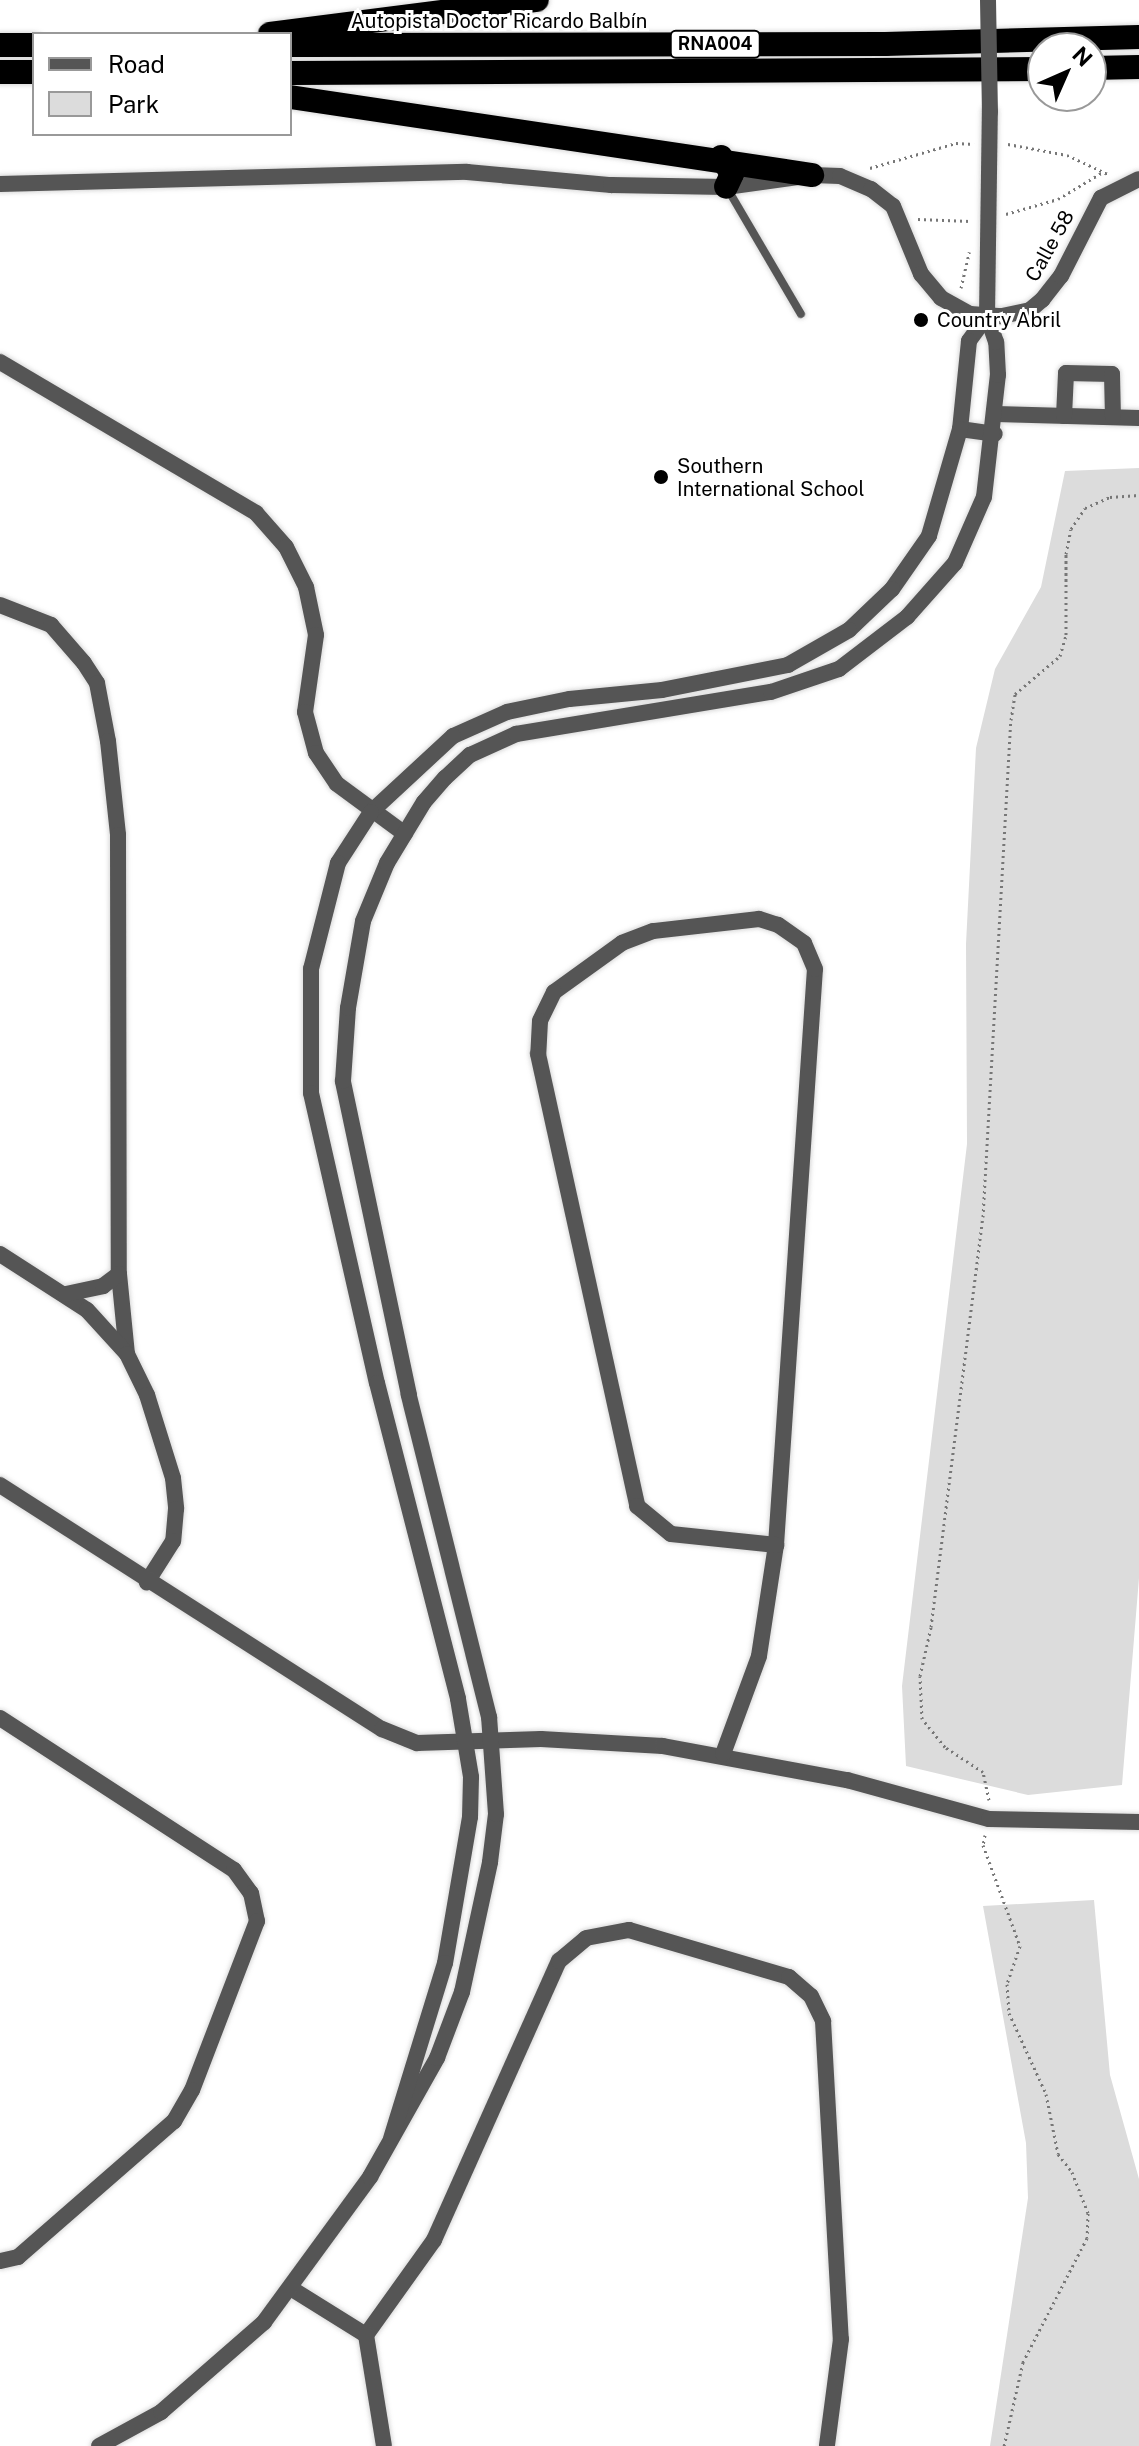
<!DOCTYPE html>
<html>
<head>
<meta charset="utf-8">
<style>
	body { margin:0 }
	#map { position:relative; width:1139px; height:2446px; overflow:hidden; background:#fff; font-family:"Public Sans",sans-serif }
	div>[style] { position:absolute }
	.green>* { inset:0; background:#dcdcdc }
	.path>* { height:3px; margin-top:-1.5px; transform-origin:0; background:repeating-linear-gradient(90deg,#777 0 2px,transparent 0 6px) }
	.roads { filter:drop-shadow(0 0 2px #dbdbdb) drop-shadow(0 0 2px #dbdbdb) }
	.service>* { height:8px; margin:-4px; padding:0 4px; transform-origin:4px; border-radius:4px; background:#555 }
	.minor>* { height:16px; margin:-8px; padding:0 8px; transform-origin:8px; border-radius:8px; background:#555 }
	.tertiary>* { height:16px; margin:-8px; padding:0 8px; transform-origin:8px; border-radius:8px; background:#555 }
	.motorway>* { height:24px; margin:-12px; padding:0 12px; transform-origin:12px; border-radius:12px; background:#000 }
	.tertiary-bridge>* { height:16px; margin:-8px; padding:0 8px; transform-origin:8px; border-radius:8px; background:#555 }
	.dots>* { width:22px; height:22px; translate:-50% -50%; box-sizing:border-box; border:4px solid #fff; border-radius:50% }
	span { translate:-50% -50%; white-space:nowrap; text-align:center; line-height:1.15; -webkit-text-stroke:6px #fff; paint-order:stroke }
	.shield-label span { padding:2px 6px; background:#fff; border:2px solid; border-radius:6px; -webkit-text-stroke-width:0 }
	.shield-label { font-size:18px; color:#000; font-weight:700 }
	.street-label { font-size:20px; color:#000 }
	.poi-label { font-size:20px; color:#000 }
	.left { translate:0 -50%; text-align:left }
	.legend { position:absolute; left:32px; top:32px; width:260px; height:104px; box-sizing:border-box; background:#fff; border:2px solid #999; margin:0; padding:10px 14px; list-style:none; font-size:24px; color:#000 }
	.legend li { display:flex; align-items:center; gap:16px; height:40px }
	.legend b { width:40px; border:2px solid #999 }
	.north { position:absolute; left:1027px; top:32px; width:80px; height:80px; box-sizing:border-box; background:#fff; border:2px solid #999; border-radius:50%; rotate:45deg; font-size:22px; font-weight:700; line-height:32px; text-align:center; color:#000 }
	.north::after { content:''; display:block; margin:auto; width:28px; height:36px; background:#000; clip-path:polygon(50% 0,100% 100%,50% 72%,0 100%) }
</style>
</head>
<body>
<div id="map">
	<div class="green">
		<i style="clip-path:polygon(1139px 468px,1139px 1578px,1122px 1785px,1028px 1795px,906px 1766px,902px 1686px,967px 1144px,966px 944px,976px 748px,995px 669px,1041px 587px,1065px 471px)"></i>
		<i style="clip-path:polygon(1094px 1900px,1110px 2075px,1139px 2179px,1139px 2446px,990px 2446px,1028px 2198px,1026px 2143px,983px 1906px)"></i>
	</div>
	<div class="path">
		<i style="left:1008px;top:144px;width:60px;rotate:10.6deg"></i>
		<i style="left:1067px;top:155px;width:47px;rotate:24.9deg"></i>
		<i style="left:870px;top:168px;width:90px;rotate:-16.2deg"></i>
		<i style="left:956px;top:143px;width:18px;rotate:3deg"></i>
		<i style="left:1006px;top:214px;width:54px;rotate:-16.1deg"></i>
		<i style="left:1058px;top:199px;width:52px;rotate:-31deg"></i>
		<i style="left:918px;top:219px;width:52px;rotate:2.2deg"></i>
		<i style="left:961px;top:288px;width:37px;rotate:-77deg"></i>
		<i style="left:989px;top:1800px;width:29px;rotate:-102deg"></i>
		<i style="left:983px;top:1772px;width:45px;rotate:-146.7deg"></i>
		<i style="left:945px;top:1747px;width:36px;rotate:-129deg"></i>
		<i style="left:922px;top:1719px;width:43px;rotate:-92.7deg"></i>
		<i style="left:920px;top:1676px;width:50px;rotate:-77.3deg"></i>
		<i style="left:931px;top:1627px;width:413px;rotate:-82.8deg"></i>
		<i style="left:983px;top:1217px;width:498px;rotate:-86.8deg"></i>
		<i style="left:1011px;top:720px;width:26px;rotate:-81deg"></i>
		<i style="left:1015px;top:694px;width:59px;rotate:-40.2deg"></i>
		<i style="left:1060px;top:656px;width:22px;rotate:-74deg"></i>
		<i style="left:1066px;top:635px;width:81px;rotate:-90deg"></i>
		<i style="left:1066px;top:554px;width:25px;rotate:-79deg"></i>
		<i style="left:1071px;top:529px;width:25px;rotate:-56deg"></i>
		<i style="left:1085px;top:508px;width:27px;rotate:-24deg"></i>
		<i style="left:1110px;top:497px;width:29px;rotate:-4deg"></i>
		<i style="left:985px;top:1835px;width:10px;rotate:101deg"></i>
		<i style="left:983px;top:1845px;width:108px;rotate:69.9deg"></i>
		<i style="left:1020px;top:1946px;width:40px;rotate:108.9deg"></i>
		<i style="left:1007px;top:1984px;width:29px;rotate:86deg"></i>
		<i style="left:1009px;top:2013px;width:89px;rotate:65.4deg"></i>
		<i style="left:1046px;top:2094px;width:61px;rotate:78.7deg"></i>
		<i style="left:1058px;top:2154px;width:23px;rotate:52deg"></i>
		<i style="left:1072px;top:2172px;width:44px;rotate:68.7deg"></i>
		<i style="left:1088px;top:2213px;width:25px;rotate:92deg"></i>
		<i style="left:1087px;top:2238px;width:140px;rotate:117.3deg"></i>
		<i style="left:1023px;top:2362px;width:86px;rotate:102.7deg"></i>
	</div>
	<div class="roads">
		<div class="service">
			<i style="left:727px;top:188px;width:146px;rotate:59.6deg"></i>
		</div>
		<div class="minor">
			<i style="left:0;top:362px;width:297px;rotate:30.5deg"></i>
			<i style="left:256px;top:513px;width:45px;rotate:48.6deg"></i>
			<i style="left:286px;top:547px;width:45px;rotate:63.4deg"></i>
			<i style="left:306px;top:587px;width:49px;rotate:78.2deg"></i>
			<i style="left:316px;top:635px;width:78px;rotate:98.1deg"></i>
			<i style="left:305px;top:712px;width:42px;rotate:75deg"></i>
			<i style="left:316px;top:753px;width:37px;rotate:56deg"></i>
			<i style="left:337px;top:784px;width:84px;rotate:36.3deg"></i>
			<i style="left:996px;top:414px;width:143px;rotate:1.6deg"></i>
			<i style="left:1064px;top:416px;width:43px;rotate:-87.3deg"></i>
			<i style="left:1066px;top:373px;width:46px;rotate:1.2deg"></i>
			<i style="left:1112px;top:374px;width:43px;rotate:88.7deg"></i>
			<i style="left:960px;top:429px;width:35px;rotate:8deg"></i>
			<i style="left:0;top:605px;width:55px;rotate:21.4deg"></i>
			<i style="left:51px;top:625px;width:50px;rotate:49deg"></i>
			<i style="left:84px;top:663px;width:24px;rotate:57deg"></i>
			<i style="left:97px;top:683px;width:59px;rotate:79.3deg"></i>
			<i style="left:108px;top:741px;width:95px;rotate:83.9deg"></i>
			<i style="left:118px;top:835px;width:439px;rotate:89.9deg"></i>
			<i style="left:119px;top:1274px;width:80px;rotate:84.3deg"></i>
			<i style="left:0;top:1254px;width:103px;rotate:32.8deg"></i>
			<i style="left:87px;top:1310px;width:59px;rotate:47.7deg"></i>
			<i style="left:127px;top:1354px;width:46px;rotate:64deg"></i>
			<i style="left:147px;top:1395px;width:87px;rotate:72.6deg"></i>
			<i style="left:173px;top:1478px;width:31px;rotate:84deg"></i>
			<i style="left:176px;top:1509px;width:32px;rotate:95deg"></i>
			<i style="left:173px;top:1541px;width:49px;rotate:122.4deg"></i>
			<i style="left:66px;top:1294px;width:38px;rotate:-12deg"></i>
			<i style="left:103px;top:1286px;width:20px;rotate:-37deg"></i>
			<i style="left:0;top:1485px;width:453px;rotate:32.6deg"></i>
			<i style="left:382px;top:1729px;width:38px;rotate:22deg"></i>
			<i style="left:417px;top:1743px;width:124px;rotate:-1.8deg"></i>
			<i style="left:541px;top:1739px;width:122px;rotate:3.3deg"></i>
			<i style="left:663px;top:1746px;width:187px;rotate:10.5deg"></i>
			<i style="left:847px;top:1780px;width:147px;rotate:15.4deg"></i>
			<i style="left:989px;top:1819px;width:150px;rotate:1.1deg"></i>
			<i style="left:0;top:1718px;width:279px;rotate:33deg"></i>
			<i style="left:234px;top:1870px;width:29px;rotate:54deg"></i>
			<i style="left:251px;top:1893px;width:29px;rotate:78deg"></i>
			<i style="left:257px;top:1921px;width:181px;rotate:111deg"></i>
			<i style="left:192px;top:2090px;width:36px;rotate:120deg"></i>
			<i style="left:174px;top:2121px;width:207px;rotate:138.9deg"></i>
			<i style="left:18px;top:2257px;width:18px;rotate:167deg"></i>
			<i style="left:723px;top:1754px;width:104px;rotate:-69.8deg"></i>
			<i style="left:759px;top:1656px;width:112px;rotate:-81.3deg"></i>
			<i style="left:776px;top:1545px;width:577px;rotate:-86.13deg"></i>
			<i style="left:815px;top:969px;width:28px;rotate:-113deg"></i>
			<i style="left:804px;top:943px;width:32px;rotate:-145deg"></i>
			<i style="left:778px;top:925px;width:20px;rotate:-162deg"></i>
			<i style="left:759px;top:919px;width:107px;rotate:173.5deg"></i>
			<i style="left:653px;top:931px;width:33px;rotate:159deg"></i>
			<i style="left:622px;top:943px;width:84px;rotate:144.2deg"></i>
			<i style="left:554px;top:992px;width:32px;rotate:116deg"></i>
			<i style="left:540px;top:1021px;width:33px;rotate:93deg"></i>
			<i style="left:538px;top:1054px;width:463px;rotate:77.6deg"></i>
			<i style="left:637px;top:1506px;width:44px;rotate:39.5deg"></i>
			<i style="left:671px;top:1534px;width:106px;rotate:6deg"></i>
			<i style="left:292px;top:2289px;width:87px;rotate:31.9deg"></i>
			<i style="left:366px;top:2335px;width:117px;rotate:-54.4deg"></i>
			<i style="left:434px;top:2240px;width:306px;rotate:-65.9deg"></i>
			<i style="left:559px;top:1961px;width:35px;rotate:-40deg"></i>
			<i style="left:586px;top:1938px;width:44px;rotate:-10.5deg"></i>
			<i style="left:629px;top:1930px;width:167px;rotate:16.4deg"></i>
			<i style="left:789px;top:1977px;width:29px;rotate:41deg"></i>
			<i style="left:811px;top:1996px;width:28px;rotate:64deg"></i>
			<i style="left:823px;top:2021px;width:319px;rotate:86.8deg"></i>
			<i style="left:841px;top:2339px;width:108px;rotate:97.5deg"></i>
			<i style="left:366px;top:2335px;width:112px;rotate:80.8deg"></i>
			<i style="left:99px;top:2446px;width:71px;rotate:-28.7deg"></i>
			<i style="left:161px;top:2412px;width:137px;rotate:-41.1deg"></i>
			<i style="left:264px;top:2322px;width:180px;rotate:-53.8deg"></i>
			<i style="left:370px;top:2177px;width:137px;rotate:-60.6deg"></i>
			<i style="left:437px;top:2058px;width:71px;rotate:-69.3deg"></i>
			<i style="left:462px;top:1992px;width:133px;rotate:-77.8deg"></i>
			<i style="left:490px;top:1862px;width:48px;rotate:-82.9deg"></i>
			<i style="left:496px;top:1814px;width:97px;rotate:-94.1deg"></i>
			<i style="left:489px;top:1717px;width:332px;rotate:-104deg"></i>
			<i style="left:409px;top:1395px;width:321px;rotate:-101.9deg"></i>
			<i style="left:343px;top:1081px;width:73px;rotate:-86.1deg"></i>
			<i style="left:348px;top:1008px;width:88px;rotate:-80.2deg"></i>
			<i style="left:363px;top:921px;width:63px;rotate:-67.5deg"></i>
			<i style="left:387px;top:863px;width:71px;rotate:-58.8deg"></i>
			<i style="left:424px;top:802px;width:32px;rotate:-49deg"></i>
			<i style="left:445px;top:778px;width:34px;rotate:-43deg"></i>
			<i style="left:470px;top:755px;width:51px;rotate:-24.5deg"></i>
			<i style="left:516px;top:734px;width:258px;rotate:-9.4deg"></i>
			<i style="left:771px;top:692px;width:72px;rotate:-18.7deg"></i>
			<i style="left:839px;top:669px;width:86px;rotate:-37.4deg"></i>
			<i style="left:907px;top:617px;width:72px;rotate:-48.4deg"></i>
			<i style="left:955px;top:563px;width:72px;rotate:-66.3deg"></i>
			<i style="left:984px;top:497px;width:123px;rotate:-83.5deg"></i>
			<i style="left:998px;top:375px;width:33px;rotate:-93deg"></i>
			<i style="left:996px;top:342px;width:28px;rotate:-109deg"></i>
			<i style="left:987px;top:316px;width:31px;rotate:126deg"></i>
			<i style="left:969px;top:341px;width:88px;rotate:95.8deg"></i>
			<i style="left:960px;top:429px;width:111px;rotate:106.2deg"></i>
			<i style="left:929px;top:536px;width:65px;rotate:124.9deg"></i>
			<i style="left:892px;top:589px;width:59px;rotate:136.4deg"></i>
			<i style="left:849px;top:630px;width:70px;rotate:150.2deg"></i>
			<i style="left:788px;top:665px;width:128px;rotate:168.8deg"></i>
			<i style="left:662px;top:690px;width:93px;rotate:174.5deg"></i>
			<i style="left:569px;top:699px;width:63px;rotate:168.2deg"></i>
			<i style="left:507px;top:712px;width:59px;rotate:156deg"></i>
			<i style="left:453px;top:736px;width:112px;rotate:137.2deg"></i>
			<i style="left:371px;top:812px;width:61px;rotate:122.9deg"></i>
			<i style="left:338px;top:863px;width:109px;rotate:104.3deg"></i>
			<i style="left:311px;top:969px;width:124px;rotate:90deg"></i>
			<i style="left:311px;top:1093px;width:297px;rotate:77.2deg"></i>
			<i style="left:377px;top:1383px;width:326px;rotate:75.6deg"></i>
			<i style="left:458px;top:1699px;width:79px;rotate:80.5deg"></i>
			<i style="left:471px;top:1777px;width:40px;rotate:91.4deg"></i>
			<i style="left:470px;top:1817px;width:148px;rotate:99.7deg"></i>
			<i style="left:445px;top:1963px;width:183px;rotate:107.1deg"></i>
		</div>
		<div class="tertiary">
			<i style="left:0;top:184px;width:467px;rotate:-1.5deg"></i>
			<i style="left:467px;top:172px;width:145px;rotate:5.2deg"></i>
			<i style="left:611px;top:185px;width:115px;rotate:1deg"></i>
			<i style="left:726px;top:187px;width:87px;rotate:-7.9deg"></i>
			<i style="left:812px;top:175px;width:28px;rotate:2deg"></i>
			<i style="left:840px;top:176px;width:34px;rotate:23deg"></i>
			<i style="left:871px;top:189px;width:28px;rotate:38deg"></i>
			<i style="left:893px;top:206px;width:74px;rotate:67.6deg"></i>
			<i style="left:921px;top:274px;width:31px;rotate:50deg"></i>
			<i style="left:941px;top:298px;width:33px;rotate:29deg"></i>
			<i style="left:970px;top:314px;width:32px;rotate:4deg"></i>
			<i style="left:1002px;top:316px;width:29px;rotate:-12deg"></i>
			<i style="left:1030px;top:310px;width:16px;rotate:-40deg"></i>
			<i style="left:1042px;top:300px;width:31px;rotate:-52deg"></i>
			<i style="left:1061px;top:276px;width:88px;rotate:-62.9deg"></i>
			<i style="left:1101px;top:198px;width:42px;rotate:-26.6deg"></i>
			<i style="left:987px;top:316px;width:204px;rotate:-89.2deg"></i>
		</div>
		<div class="motorway">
			<i style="left:270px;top:34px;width:269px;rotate:-7.3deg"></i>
			<i style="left:0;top:45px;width:34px"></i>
			<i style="left:290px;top:45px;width:595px;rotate:-0.1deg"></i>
			<i style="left:885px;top:44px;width:254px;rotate:-1.6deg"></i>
			<i style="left:1091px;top:68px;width:48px;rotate:-1.2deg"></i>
			<i style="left:0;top:72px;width:34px"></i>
			<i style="left:290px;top:73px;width:753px;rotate:-0.3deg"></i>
			<i style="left:290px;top:97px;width:528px;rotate:8.5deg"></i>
			<i style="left:721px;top:157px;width:20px;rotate:57deg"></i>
			<i style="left:732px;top:174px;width:14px;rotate:115deg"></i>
		</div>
	</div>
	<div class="tertiary-bridge">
		<i style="left:988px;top:0;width:112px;rotate:89deg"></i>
	</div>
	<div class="dots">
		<i style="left:921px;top:320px;background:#000"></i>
		<i style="left:661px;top:477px;background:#000"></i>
	</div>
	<div class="shield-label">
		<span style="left:715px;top:44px">RNA004</span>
	</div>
	<div class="street-label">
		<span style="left:499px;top:21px">Autopista Doctor Ricardo Balbín</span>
		<span style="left:1050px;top:246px;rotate:-61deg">Calle 58</span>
	</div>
	<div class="poi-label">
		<span class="left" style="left:937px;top:320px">Country Abril</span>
		<span class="left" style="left:677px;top:478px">Southern<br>International School</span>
	</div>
	<ul class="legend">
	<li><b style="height:10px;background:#555"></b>Road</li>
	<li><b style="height:22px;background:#dcdcdc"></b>Park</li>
	</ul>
	<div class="north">N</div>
</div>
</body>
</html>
